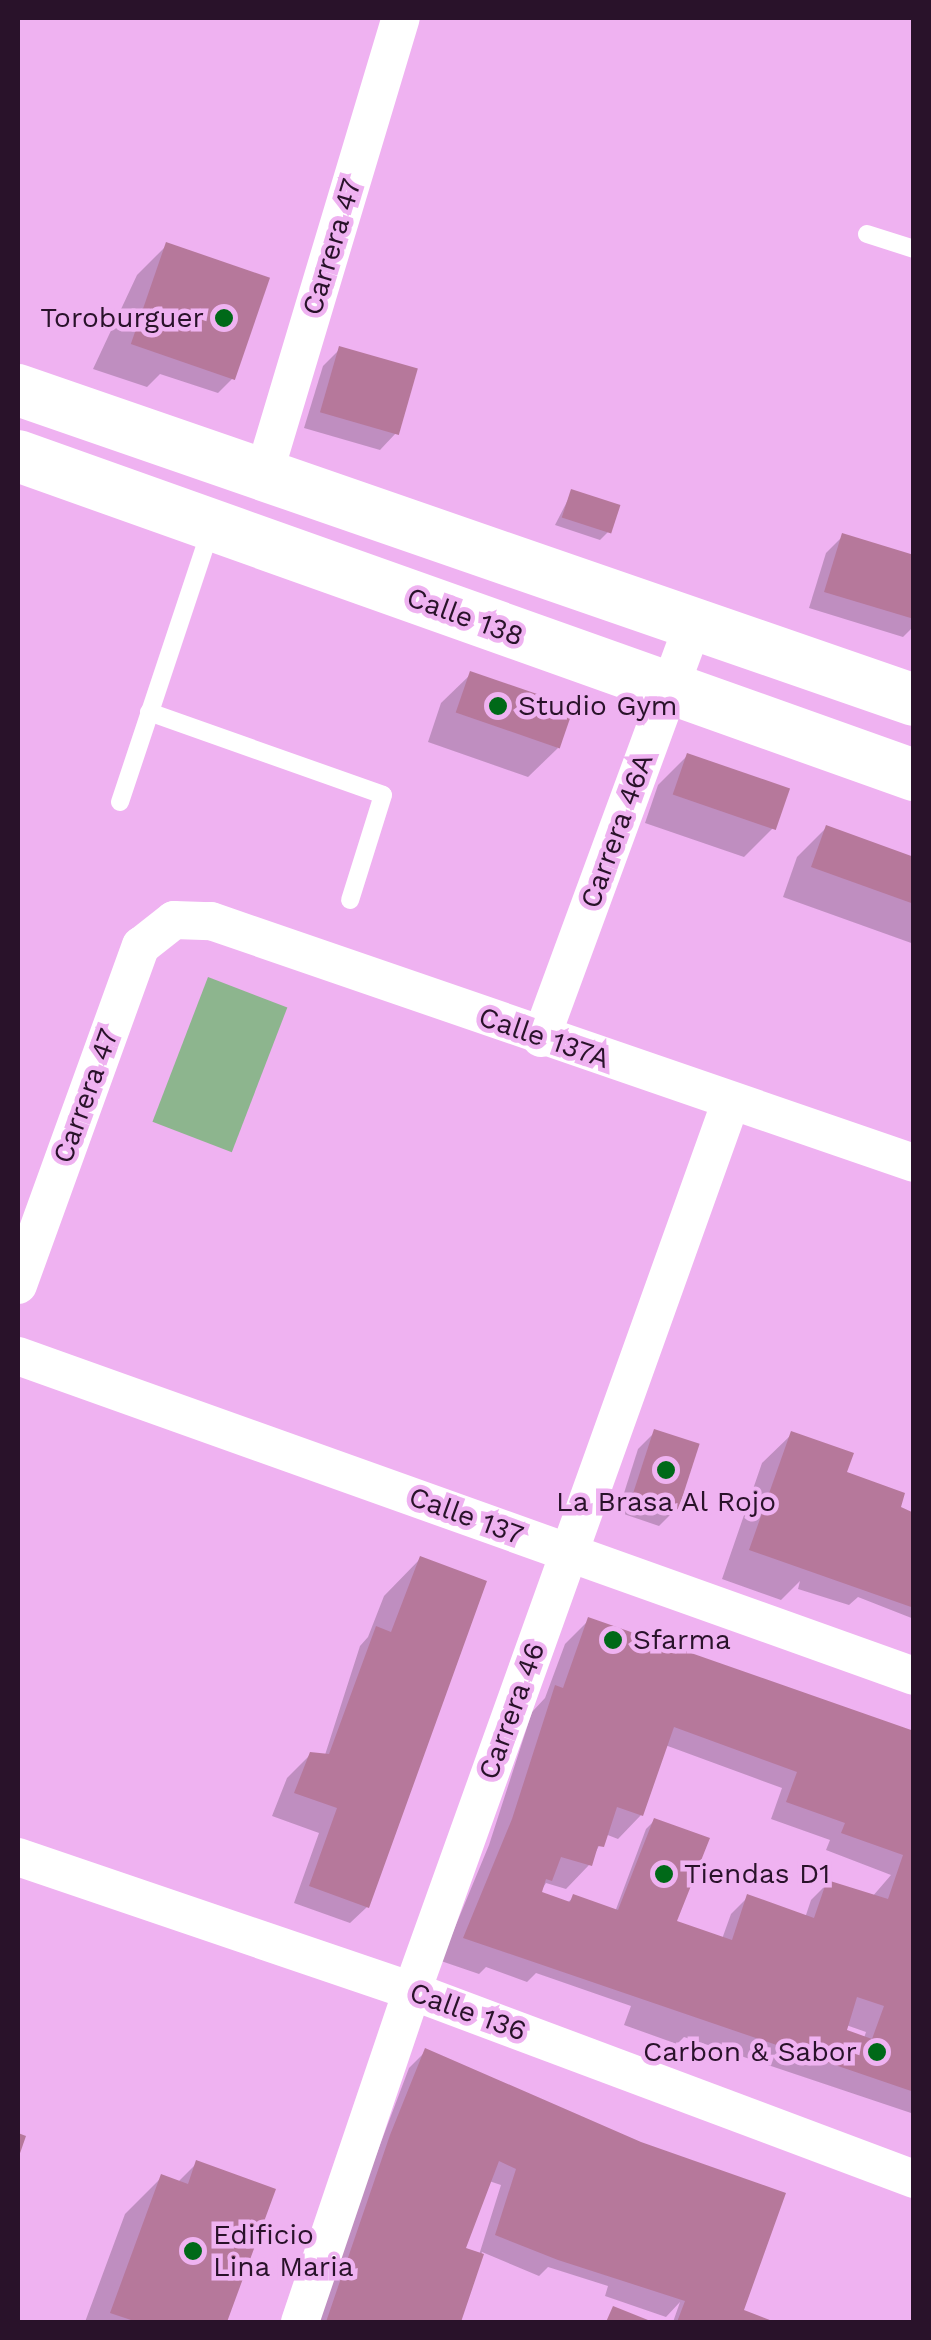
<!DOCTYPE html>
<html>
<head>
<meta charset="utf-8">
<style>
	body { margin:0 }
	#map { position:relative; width:931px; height:2340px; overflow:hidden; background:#efb2f1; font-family:"Work Sans",sans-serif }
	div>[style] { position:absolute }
	.green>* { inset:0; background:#8db58e; transform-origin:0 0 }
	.shadow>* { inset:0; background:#0003 }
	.building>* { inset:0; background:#b6789b; transform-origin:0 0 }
	.service>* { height:18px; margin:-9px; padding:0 9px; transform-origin:9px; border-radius:9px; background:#fff }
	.minor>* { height:38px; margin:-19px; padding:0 19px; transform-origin:19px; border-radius:19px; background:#fff }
	.secondary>* { height:52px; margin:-26px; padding:0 26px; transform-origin:26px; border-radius:26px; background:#fff }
	.dots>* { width:28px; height:28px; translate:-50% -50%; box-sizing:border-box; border:5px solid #efb2f1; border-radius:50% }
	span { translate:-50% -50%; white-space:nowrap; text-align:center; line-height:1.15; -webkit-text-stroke:9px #efb2f1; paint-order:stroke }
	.street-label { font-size:28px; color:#29122a }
	.poi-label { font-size:28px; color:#29122a }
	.right { translate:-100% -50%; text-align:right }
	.left { translate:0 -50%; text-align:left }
	.frame { position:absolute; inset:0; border:20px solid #29122a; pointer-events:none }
</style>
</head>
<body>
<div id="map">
	<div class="green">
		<i style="left:208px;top:977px;width:85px;height:155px;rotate:21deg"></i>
	</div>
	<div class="shadow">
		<i style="clip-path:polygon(167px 245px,234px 377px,218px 393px,160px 374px,147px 387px,93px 369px,137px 275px)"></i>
		<i style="clip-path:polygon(340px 349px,396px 433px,380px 450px,304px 428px,323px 366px)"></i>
		<i style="clip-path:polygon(572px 492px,608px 532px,600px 540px,555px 525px)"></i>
		<i style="clip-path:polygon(843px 536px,914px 557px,914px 626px,903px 637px,809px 608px,826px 553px)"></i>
		<i style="clip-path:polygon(471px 674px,558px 748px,528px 777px,428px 742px,441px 703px)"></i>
		<i style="clip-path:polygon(687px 756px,773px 828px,744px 857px,645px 823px,658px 785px)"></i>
		<i style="clip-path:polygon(826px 828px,914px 860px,914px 944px,783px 897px,797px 857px)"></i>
		<i style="clip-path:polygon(655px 1432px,676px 1509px,659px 1526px,618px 1512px,638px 1449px)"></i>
		<i style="clip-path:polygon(792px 1434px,893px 1518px,914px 1515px,914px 1619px,858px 1597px,849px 1605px,798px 1589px,800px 1581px,781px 1600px,722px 1579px,762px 1463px)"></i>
		<i style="clip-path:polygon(420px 1559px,367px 1907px,350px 1923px,294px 1903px,319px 1833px,272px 1816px,287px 1778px,311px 1754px,324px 1758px,360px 1646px,368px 1637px,384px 1596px)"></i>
		<i style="clip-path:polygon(evenodd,589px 1620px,914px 1734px,914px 2114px,684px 2037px,677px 2044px,624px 2025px,631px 2006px,536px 1973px,527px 1982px,486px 1967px,479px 1974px,441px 1961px,489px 1845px,532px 1712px,545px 1698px,565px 1644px,589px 1620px,665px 1745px,782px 1788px,771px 1819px,830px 1840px,826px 1850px,891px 1875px,872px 1897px,828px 1883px,811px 1900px,805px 1918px,748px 1897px,731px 1914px,722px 1939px,670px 1931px,654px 1821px,646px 1829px,615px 1912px,574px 1897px,567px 1903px,539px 1894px,546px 1883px,566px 1889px,589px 1865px,605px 1834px,618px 1839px,641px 1815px,665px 1745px,589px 1620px,846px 2025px,866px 2032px,864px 2038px,844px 2032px,846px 2025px)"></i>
		<i style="clip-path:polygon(evenodd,426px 2051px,603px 2129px,783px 2195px,737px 2322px,673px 2322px,680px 2302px,666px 2317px,605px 2296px,608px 2286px,548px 2267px,539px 2276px,482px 2252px,458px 2322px,313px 2322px,409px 2068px,426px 2051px,489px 2181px,501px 2185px,479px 2255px,462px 2250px,489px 2181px)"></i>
		<i style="clip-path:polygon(197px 2163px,273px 2191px,225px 2322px,85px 2322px,125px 2214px,162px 2177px,177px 2183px)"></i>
	</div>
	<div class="building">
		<i style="left:166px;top:242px;width:110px;height:108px;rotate:19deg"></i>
		<i style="left:339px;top:346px;width:82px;height:69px;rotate:16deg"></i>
		<i style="left:571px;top:489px;width:52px;height:30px;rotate:18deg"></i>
		<i style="clip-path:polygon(842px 533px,914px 555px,914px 619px,824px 592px)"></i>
		<i style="left:470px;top:671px;width:110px;height:44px;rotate:19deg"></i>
		<i style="left:687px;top:753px;width:109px;height:44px;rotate:19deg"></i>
		<i style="clip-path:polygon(826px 825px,914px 857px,914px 904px,811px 867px)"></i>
		<i style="left:654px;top:1429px;width:48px;height:69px;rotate:18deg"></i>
		<i style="clip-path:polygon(791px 1431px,854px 1453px,847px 1472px,905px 1493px,901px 1507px,914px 1513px,914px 1608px,749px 1550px)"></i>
		<i style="clip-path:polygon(420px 1556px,487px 1581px,369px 1908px,309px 1886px,337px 1808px,294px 1793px,310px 1752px,329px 1754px,376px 1626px,391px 1632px)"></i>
		<i style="clip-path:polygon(evenodd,588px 1617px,914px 1731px,914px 2092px,463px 1938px,512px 1819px,555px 1685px,563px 1688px,588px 1617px,674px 1727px,797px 1772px,786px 1802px,845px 1823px,841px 1833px,903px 1855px,888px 1899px,827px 1880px,814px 1918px,747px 1894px,732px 1940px,677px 1921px,710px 1838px,654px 1818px,618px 1910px,573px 1894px,570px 1902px,542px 1892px,546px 1879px,552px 1881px,561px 1857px,592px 1866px,598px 1846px,604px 1847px,617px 1807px,643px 1816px,674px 1727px,588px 1617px,857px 1997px,884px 2006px,872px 2039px,847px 2030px,857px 1997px)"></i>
		<i style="clip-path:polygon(425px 2048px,641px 2142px,786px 2193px,744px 2310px,775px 2322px,677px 2322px,685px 2301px,558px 2260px,495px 2235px,516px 2169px,499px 2161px,466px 2248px,484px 2254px,461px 2322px,326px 2322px,390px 2135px)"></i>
		<i style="clip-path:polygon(18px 2133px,26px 2136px,18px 2159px)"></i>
		<i style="clip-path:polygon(196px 2160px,276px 2189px,227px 2322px,137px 2322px,110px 2313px,161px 2174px,188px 2184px)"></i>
		<i style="clip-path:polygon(613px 2306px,653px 2322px,606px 2322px)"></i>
	</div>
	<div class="service">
		<i style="left:867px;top:234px;width:49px;rotate:17.7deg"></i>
		<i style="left:149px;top:712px;width:248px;rotate:19.5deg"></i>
		<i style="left:383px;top:795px;width:110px;rotate:107.4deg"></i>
		<i style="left:120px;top:802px;width:286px;rotate:-71.6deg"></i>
	</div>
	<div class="minor">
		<i style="left:263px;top:477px;width:479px;rotate:-73.3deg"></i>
		<i style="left:541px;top:1038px;width:440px;rotate:-69.8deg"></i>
		<i style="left:18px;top:1285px;width:361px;rotate:-70.1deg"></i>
		<i style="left:141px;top:946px;width:42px;rotate:-38.2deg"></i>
		<i style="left:174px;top:920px;width:37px;rotate:2deg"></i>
		<i style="left:211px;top:921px;width:743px;rotate:19deg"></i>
		<i style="left:18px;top:1356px;width:951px;rotate:19.65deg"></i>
		<i style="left:18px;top:1857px;width:416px;rotate:18.8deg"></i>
		<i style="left:412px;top:1991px;width:536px;rotate:20.53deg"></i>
		<i style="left:300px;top:2322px;width:349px;rotate:-71.3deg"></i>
		<i style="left:412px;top:1991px;width:945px;rotate:-70.28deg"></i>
	</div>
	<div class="secondary">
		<i style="left:18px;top:390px;width:948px;rotate:19.08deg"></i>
		<i style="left:18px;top:456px;width:951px;rotate:19.6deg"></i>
	</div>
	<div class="dots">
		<i style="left:224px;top:318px;background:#006918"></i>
		<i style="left:498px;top:706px;background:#006918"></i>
		<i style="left:666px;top:1470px;background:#006918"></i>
		<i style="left:613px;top:1640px;background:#006918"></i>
		<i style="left:664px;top:1874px;background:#006918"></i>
		<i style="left:877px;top:2052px;background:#006918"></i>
		<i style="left:193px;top:2251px;background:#006918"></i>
	</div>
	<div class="street-label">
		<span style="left:332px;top:247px;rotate:-73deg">Carrera 47</span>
		<span style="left:465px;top:617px;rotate:20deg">Calle 138</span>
		<span style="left:617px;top:831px;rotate:-70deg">Carrera 46A</span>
		<span style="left:544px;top:1038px;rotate:19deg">Calle 137A</span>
		<span style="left:86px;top:1096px;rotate:-70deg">Carrera 47</span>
		<span style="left:466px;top:1516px;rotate:20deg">Calle 137</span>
		<span style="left:512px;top:1711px;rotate:-70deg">Carrera 46</span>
		<span style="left:468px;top:2012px;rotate:20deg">Calle 136</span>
	</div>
	<div class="poi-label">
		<span class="right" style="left:204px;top:318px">Toroburguer</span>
		<span class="left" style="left:518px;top:706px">Studio Gym</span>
		<span style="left:666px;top:1502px">La Brasa Al Rojo</span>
		<span class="left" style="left:633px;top:1640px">Sfarma</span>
		<span class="left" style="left:684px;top:1874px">Tiendas D1</span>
		<span class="right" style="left:857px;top:2052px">Carbon &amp; Sabor</span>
		<span class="left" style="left:213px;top:2251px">Edificio<br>Lina Maria</span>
	</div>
	<div class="frame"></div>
</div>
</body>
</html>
